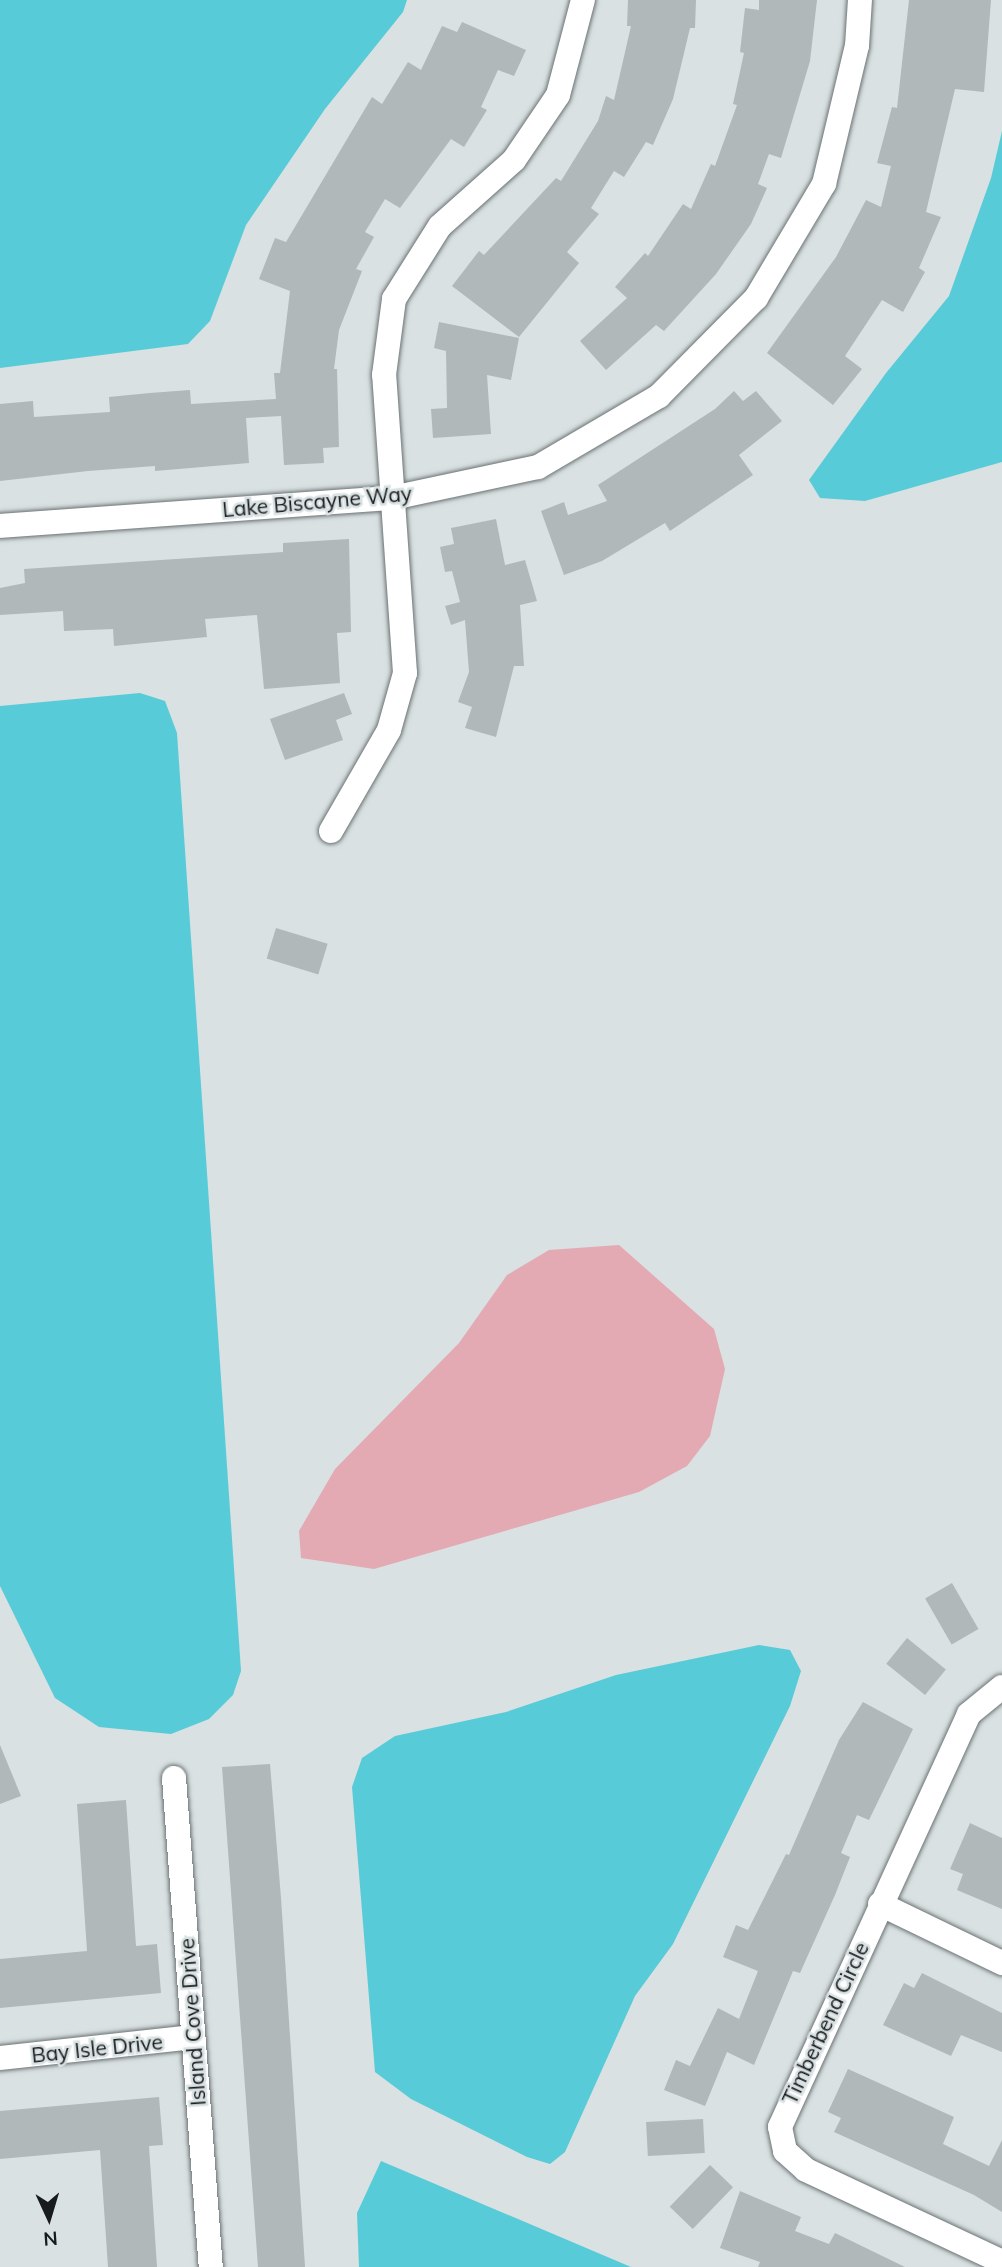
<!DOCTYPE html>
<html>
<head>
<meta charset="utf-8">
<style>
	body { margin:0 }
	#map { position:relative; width:1002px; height:2267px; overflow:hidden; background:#d9e1e2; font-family:Mulish,sans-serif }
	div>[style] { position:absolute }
	.green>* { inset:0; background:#e3aab3 }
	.water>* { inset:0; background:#58cbd8 }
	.building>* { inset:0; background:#b0b8b9; transform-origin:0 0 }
	.roads { filter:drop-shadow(0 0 2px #6b7273) drop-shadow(0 0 2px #6b7273) }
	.minor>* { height:24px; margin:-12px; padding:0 12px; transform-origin:12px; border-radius:12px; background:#fff }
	span { translate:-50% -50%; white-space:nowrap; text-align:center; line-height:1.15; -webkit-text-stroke:5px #d9e1e2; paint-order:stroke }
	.street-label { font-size:21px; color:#181b1b }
	.north { position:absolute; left:14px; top:2183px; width:70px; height:70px; -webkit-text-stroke:5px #d9e1e2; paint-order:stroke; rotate:176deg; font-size:19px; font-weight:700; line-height:28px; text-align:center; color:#181b1b }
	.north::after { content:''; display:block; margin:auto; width:24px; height:32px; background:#181b1b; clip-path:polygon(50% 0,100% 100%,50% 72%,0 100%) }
</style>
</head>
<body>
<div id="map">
	<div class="green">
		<i style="clip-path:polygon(619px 1245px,714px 1329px,725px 1369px,710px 1436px,687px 1466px,639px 1492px,374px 1569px,301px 1558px,299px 1531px,335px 1469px,459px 1343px,507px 1275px,549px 1250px)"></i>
	</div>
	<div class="water">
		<i style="clip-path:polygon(0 0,407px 0,403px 12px,325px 109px,246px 225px,210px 321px,188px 344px,0 368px)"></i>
		<i style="clip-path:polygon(1002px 131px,1002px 462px,865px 501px,820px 498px,809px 480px,886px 373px,949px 296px,991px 178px)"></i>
		<i style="clip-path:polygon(140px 693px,165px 701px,177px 733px,241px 1671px,233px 1695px,209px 1719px,171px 1734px,99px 1727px,55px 1698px,0 1586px,0 706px)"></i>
		<i style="clip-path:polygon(759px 1645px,790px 1650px,801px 1671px,790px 1706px,673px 1944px,635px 1996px,565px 2152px,550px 2164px,527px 2157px,411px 2099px,375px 2072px,352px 1787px,362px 1758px,395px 1736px,506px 1712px,616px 1675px)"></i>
		<i style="clip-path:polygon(381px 2161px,631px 2267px,359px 2267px,357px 2213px)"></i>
	</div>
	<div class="building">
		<i style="clip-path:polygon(628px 0,696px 0,695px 28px,690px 28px,673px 99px,653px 145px,646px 142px,624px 177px,614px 171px,591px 208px,599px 214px,567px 252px,579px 263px,519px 337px,452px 286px,479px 251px,484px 255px,556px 178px,561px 181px,598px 121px,606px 96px,614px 100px,631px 26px,627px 26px)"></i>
		<i style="clip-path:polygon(759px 0,817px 0,810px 61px,781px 158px,769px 154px,758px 184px,767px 188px,751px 224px,716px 274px,664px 331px,656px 325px,606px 370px,580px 341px,627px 298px,615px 287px,645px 253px,648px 256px,683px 204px,691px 209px,711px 164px,715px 166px,737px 105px,733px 104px,744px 53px,740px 52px,745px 8px,759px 10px)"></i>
		<i style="clip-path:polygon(909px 0,991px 0,984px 92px,955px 89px,926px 212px,941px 217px,919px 268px,925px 272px,903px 312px,882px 300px,845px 356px,862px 369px,833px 405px,767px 353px,836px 257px,866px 200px,881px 207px,891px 166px,877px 163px,892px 107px,897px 108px)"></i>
		<i style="clip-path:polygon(462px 22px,526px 50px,514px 76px,498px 70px,481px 107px,487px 110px,464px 147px,451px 139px,400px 208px,385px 199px,365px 232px,374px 237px,356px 269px,362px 271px,339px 330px,334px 369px,337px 369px,339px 447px,323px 448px,324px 463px,284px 465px,281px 416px,246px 418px,249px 463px,155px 471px,155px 466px,88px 471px,0 481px,0 404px,33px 401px,34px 417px,110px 412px,109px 397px,150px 393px,190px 390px,191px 404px,276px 399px,274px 373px,280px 373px,290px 291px,259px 279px,275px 238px,286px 242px,372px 97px,382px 104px,408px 62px,421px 70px,442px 26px,457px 32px)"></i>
		<i style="clip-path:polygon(439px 322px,519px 338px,511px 380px,487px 375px,491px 434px,433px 438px,431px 409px,447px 408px,446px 351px,434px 348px)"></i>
		<i style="clip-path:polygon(734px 391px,743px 401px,756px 391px,782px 421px,739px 455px,753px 475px,670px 531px,665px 523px,602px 561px,564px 575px,541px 511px,564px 502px,568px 515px,607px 501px,598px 485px,715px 409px)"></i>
		<i style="clip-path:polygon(496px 519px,505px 565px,525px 560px,537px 601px,520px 605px,524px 666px,514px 666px,496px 737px,465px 728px,472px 707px,458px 702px,469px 672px,465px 620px,451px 625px,445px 606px,460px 602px,452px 571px,445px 572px,440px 547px,454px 544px,451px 528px)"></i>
		<i style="clip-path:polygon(349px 539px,351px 632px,337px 633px,340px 683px,264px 689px,257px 615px,205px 619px,207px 637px,114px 646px,113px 629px,64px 631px,63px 611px,0 615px,0 588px,25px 583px,24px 569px,283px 552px,283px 543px)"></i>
		<i style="clip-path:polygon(344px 693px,352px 714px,336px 720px,343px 740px,285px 760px,270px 719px)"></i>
		<i style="left:276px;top:928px;width:54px;height:32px;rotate:17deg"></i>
		<i style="left:952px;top:1583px;width:53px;height:31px;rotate:60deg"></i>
		<i style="left:907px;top:1638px;width:50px;height:33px;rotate:39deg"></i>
		<i style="clip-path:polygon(863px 1702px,913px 1729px,869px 1820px,857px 1815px,841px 1853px,850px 1857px,835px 1895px,800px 1973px,793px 1971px,754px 2065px,727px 2052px,705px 2106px,664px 2090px,676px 2060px,690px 2066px,718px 2008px,739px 2019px,758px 1971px,723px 1957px,736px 1925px,748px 1930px,786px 1854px,789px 1855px,839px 1740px)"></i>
		<i style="clip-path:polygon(0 1745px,21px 1796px,0 1804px)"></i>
		<i style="clip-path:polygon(270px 1764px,281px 1898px,305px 2267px,258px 2267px,222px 1767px)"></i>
		<i style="clip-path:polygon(126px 1800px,136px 1946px,157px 1944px,161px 1993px,0 2008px,0 1959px,87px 1951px,77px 1804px)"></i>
		<i style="clip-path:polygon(970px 1823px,1002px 1838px,1002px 1909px,957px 1890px,963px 1874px,950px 1869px)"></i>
		<i style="clip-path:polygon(922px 1973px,1002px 2013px,1002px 2052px,961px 2035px,951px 2056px,883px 2025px,904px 1983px,914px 1988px)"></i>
		<i style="clip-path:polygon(848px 2069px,954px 2117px,943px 2144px,989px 2166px,1002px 2140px,1002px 2212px,974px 2195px,834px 2132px,841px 2118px,828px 2112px)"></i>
		<i style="clip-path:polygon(159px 2097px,163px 2145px,149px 2146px,157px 2267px,108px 2267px,100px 2150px,0 2159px,0 2111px)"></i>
		<i style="left:703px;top:2119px;width:34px;height:57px;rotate:87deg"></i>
		<i style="left:710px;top:2165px;width:32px;height:58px;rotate:44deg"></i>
		<i style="clip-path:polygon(740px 2191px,801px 2217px,795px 2231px,829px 2244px,835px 2233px,905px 2267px,758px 2267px,760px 2262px,720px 2248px)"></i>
	</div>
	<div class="roads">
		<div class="minor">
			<i style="left:0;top:526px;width:393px;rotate:-4.1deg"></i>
			<i style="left:392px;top:498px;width:149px;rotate:-12deg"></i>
			<i style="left:538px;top:467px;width:140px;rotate:-30.4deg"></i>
			<i style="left:659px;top:396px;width:138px;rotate:-45.3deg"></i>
			<i style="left:756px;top:298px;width:133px;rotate:-59.2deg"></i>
			<i style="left:824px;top:184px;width:142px;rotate:-76.6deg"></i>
			<i style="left:857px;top:46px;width:46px;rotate:-86.3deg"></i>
			<i style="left:331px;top:831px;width:116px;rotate:-60.1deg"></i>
			<i style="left:389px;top:730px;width:59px;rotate:-74.3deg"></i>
			<i style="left:405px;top:673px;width:299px;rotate:-94deg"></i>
			<i style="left:384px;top:375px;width:77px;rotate:-82.5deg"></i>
			<i style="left:394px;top:299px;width:86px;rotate:-57.8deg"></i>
			<i style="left:440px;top:226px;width:99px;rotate:-41.7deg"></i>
			<i style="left:514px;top:160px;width:78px;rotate:-55.9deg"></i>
			<i style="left:558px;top:95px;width:98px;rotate:-75.3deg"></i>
			<i style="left:1002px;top:1687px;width:43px;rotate:140.7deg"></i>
			<i style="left:969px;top:1714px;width:454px;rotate:114.6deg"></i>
			<i style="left:780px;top:2127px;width:25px;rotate:78deg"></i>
			<i style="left:785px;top:2151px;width:28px;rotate:42deg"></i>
			<i style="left:806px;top:2170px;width:217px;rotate:25.1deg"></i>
			<i style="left:174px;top:1778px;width:490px;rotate:85.7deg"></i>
			<i style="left:880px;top:1904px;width:136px;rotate:25.8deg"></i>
			<i style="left:0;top:2058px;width:194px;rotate:-6.2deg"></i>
		</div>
	</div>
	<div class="street-label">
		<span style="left:317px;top:501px;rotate:-5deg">Lake Biscayne Way</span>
		<span style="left:192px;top:2022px;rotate:-94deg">Island Cove Drive</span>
		<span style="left:825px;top:2023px;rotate:-65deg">Timberbend Circle</span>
		<span style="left:97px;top:2048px;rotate:-6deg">Bay Isle Drive</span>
	</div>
	<div class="north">N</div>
</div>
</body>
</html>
